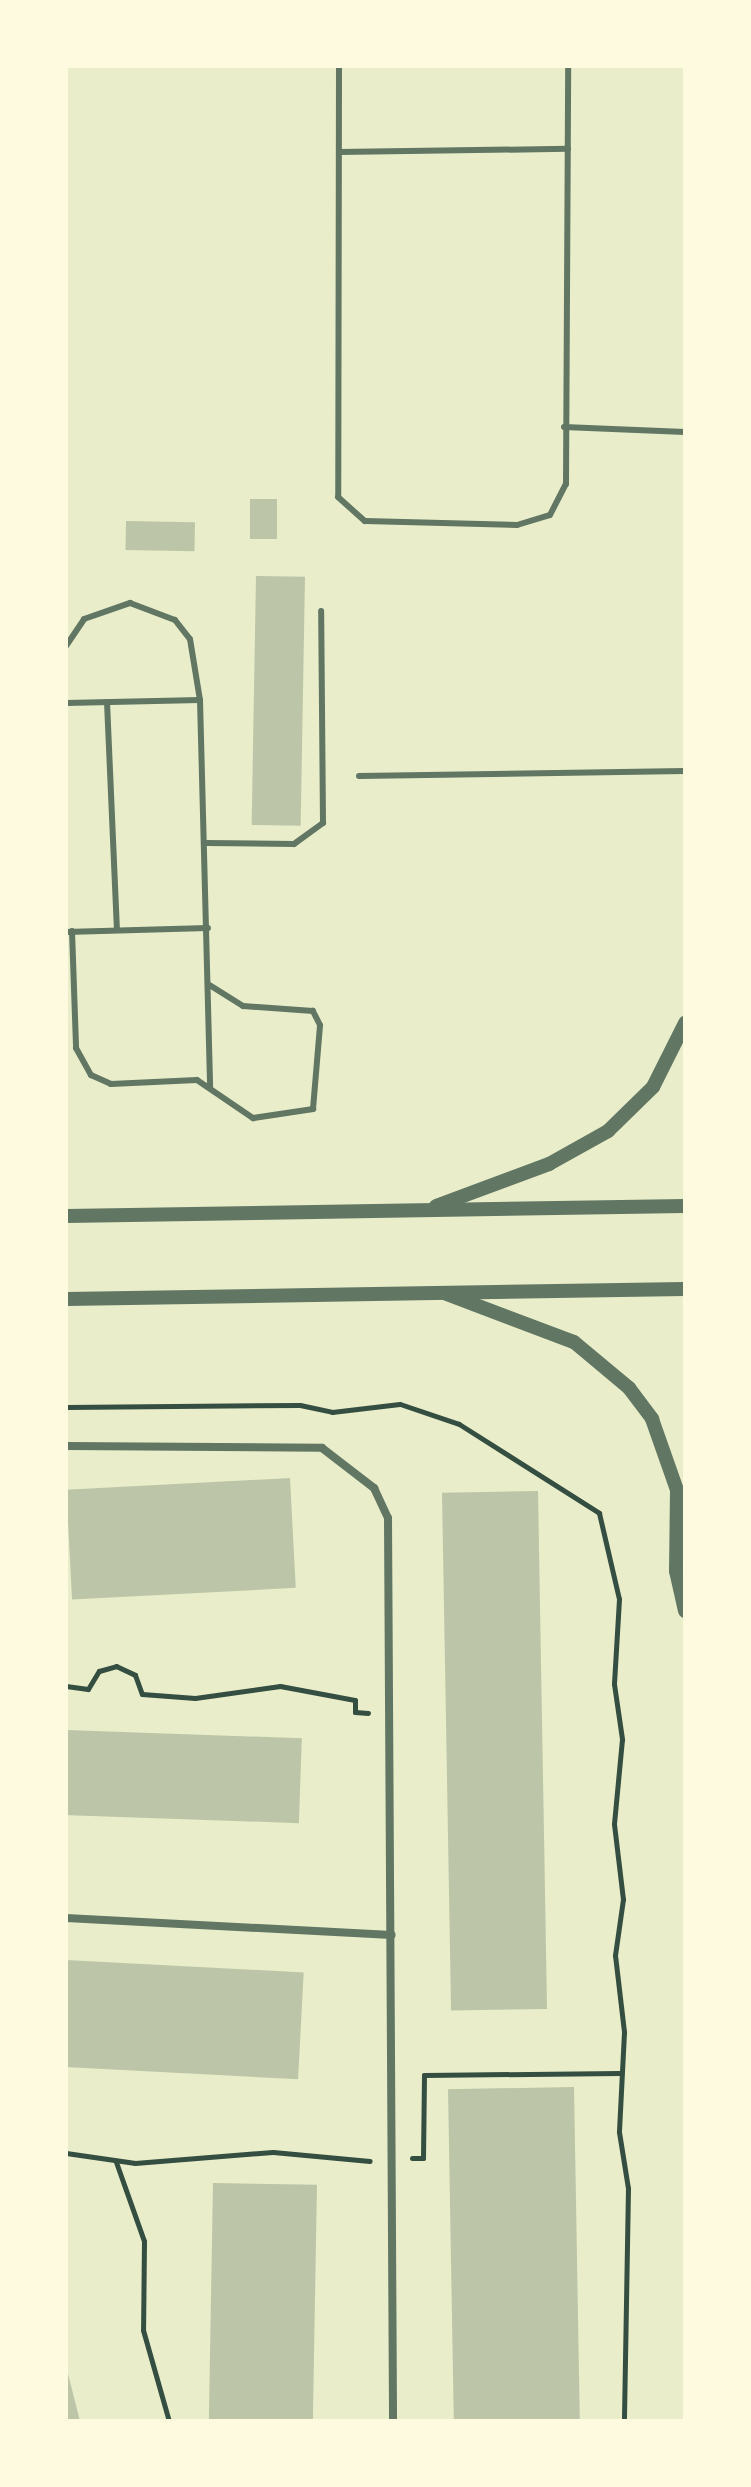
<!DOCTYPE html>
<html>
<head>
<meta charset="utf-8">
<style>
	body { margin:0 }
	#map { position:relative; width:751px; height:2487px; overflow:hidden; background:#e9edc9; font-family:Mulish,sans-serif }
	div>[style] { position:absolute }
	.building>* { inset:0; background:#bcc5a7; transform-origin:0 0 }
	.path>* { height:5px; margin:-2.5px; padding:0 2.5px; transform-origin:2.5px; border-radius:2.5px; background:#344e41 }
	.service>* { height:6px; margin:-3px; padding:0 3px; transform-origin:3px; border-radius:3px; background:#617663 }
	.minor>* { height:8px; margin:-4px; padding:0 4px; transform-origin:4px; border-radius:4px; background:#617663 }
	.tertiary>* { height:14px; margin:-7px; padding:0 7px; transform-origin:7px; border-radius:7px; background:#617663 }
	span { translate:-50% -50%; white-space:nowrap; text-align:center; line-height:1.15; -webkit-text-stroke:7px #fefae0; paint-order:stroke }
	.frame { position:absolute; inset:0; border:68px solid #fefae0; pointer-events:none }
</style>
</head>
<body>
<div id="map">
	<div class="building">
		<i style="left:250px;top:499px;width:27px;height:40px"></i>
		<i style="left:126px;top:521px;width:69px;height:29px;rotate:1deg"></i>
		<i style="left:256px;top:576px;width:49px;height:249px;rotate:1deg"></i>
		<i style="left:290px;top:1478px;width:110px;height:224px;rotate:87deg"></i>
		<i style="left:538px;top:1491px;width:518px;height:96px;rotate:89deg"></i>
		<i style="left:66px;top:1730px;width:236px;height:85px;rotate:2deg"></i>
		<i style="left:66px;top:1960px;width:238px;height:107px;rotate:3deg"></i>
		<i style="left:574px;top:2087px;width:334px;height:126px;rotate:89deg"></i>
		<i style="left:213px;top:2183px;width:104px;height:237px;rotate:1deg"></i>
		<i style="clip-path:polygon(66px 2370px,67px 2370px,80px 2421px,66px 2421px)"></i>
	</div>
	<div class="path">
		<i style="left:66px;top:1407px;width:234px;rotate:-0.5deg"></i>
		<i style="left:300px;top:1405px;width:33px;rotate:12deg"></i>
		<i style="left:332px;top:1412px;width:68px;rotate:-6.7deg"></i>
		<i style="left:400px;top:1404px;width:62px;rotate:18.7deg"></i>
		<i style="left:459px;top:1424px;width:166px;rotate:32.4deg"></i>
		<i style="left:599px;top:1513px;width:88px;rotate:76.9deg"></i>
		<i style="left:619px;top:1599px;width:85px;rotate:93.4deg"></i>
		<i style="left:614px;top:1684px;width:56px;rotate:81.7deg"></i>
		<i style="left:622px;top:1739px;width:85px;rotate:95.4deg"></i>
		<i style="left:614px;top:1824px;width:76px;rotate:83.2deg"></i>
		<i style="left:623px;top:1899px;width:57px;rotate:98.1deg"></i>
		<i style="left:615px;top:1955px;width:78px;rotate:83.3deg"></i>
		<i style="left:624px;top:2032px;width:100px;rotate:92.9deg"></i>
		<i style="left:619px;top:2132px;width:57px;rotate:80.9deg"></i>
		<i style="left:628px;top:2188px;width:233px;rotate:91deg"></i>
		<i style="left:66px;top:1686px;width:22px;rotate:8deg"></i>
		<i style="left:88px;top:1689px;width:21px;rotate:-59deg"></i>
		<i style="left:99px;top:1671px;width:18px;rotate:-16deg"></i>
		<i style="left:116px;top:1666px;width:21px;rotate:25deg"></i>
		<i style="left:135px;top:1675px;width:20px;rotate:70deg"></i>
		<i style="left:142px;top:1694px;width:53px;rotate:4.3deg"></i>
		<i style="left:195px;top:1698px;width:86px;rotate:-8deg"></i>
		<i style="left:280px;top:1686px;width:76px;rotate:10.6deg"></i>
		<i style="left:355px;top:1700px;width:12px;rotate:90deg"></i>
		<i style="left:355px;top:1712px;width:13px;rotate:4deg"></i>
		<i style="left:66px;top:2153px;width:70px;rotate:8.2deg"></i>
		<i style="left:135px;top:2163px;width:138px;rotate:-4.6deg"></i>
		<i style="left:273px;top:2152px;width:97px;rotate:5.3deg"></i>
		<i style="left:412px;top:2158px;width:11px"></i>
		<i style="left:423px;top:2158px;width:83px;rotate:-89.3deg"></i>
		<i style="left:424px;top:2075px;width:196px;rotate:-0.6deg"></i>
		<i style="left:116px;top:2162px;width:84px;rotate:70.5deg"></i>
		<i style="left:144px;top:2241px;width:89px;rotate:90.6deg"></i>
		<i style="left:143px;top:2330px;width:95px;rotate:74.1deg"></i>
	</div>
	<div class="service">
		<i style="left:339px;top:66px;width:431px;rotate:90.1deg"></i>
		<i style="left:338px;top:497px;width:36px;rotate:42deg"></i>
		<i style="left:365px;top:521px;width:152px;rotate:1.5deg"></i>
		<i style="left:517px;top:525px;width:34px;rotate:-17deg"></i>
		<i style="left:550px;top:515px;width:35px;rotate:-63deg"></i>
		<i style="left:566px;top:484px;width:418px;rotate:-89.7deg"></i>
		<i style="left:339px;top:152px;width:229px;rotate:-0.8deg"></i>
		<i style="left:564px;top:427px;width:121px;rotate:2.4deg"></i>
		<i style="left:66px;top:646px;width:32px;rotate:-56deg"></i>
		<i style="left:84px;top:619px;width:49px;rotate:-19.2deg"></i>
		<i style="left:130px;top:603px;width:48px;rotate:20.7deg"></i>
		<i style="left:175px;top:620px;width:24px;rotate:52deg"></i>
		<i style="left:190px;top:639px;width:62px;rotate:80.7deg"></i>
		<i style="left:200px;top:700px;width:386px;rotate:88.5deg"></i>
		<i style="left:107px;top:702px;width:228px;rotate:87.5deg"></i>
		<i style="left:66px;top:703px;width:134px;rotate:-1.3deg"></i>
		<i style="left:359px;top:776px;width:326px;rotate:-0.9deg"></i>
		<i style="left:206px;top:843px;width:88px;rotate:0.7deg"></i>
		<i style="left:294px;top:844px;width:36px;rotate:-36deg"></i>
		<i style="left:323px;top:823px;width:212px;rotate:-90.5deg"></i>
		<i style="left:72px;top:931px;width:117px;rotate:88deg"></i>
		<i style="left:76px;top:1048px;width:31px;rotate:61deg"></i>
		<i style="left:91px;top:1075px;width:22px;rotate:24deg"></i>
		<i style="left:111px;top:1084px;width:86px;rotate:-2.7deg"></i>
		<i style="left:197px;top:1080px;width:68px;rotate:34.2deg"></i>
		<i style="left:253px;top:1118px;width:61px;rotate:-8.5deg"></i>
		<i style="left:313px;top:1109px;width:84px;rotate:-85.2deg"></i>
		<i style="left:320px;top:1025px;width:16px;rotate:-117deg"></i>
		<i style="left:313px;top:1011px;width:70px;rotate:-175.9deg"></i>
		<i style="left:243px;top:1006px;width:40px;rotate:-148deg"></i>
		<i style="left:66px;top:932px;width:142px;rotate:-1.6deg"></i>
	</div>
	<div class="minor">
		<i style="left:66px;top:1446px;width:256px;rotate:0.4deg"></i>
		<i style="left:322px;top:1448px;width:66px;rotate:37.6deg"></i>
		<i style="left:374px;top:1488px;width:33px;rotate:65deg"></i>
		<i style="left:388px;top:1518px;width:903px;rotate:89.68deg"></i>
		<i style="left:66px;top:1918px;width:326px;rotate:3deg"></i>
	</div>
	<div class="tertiary">
		<i style="left:436px;top:1206px;width:121px;rotate:-20.4deg"></i>
		<i style="left:549px;top:1164px;width:68px;rotate:-29.2deg"></i>
		<i style="left:608px;top:1131px;width:63px;rotate:-44.4deg"></i>
		<i style="left:653px;top:1087px;width:72px;rotate:-63.4deg"></i>
		<i style="left:66px;top:1216px;width:619px;rotate:-0.93deg"></i>
		<i style="left:444px;top:1293px;width:139px;rotate:20.7deg"></i>
		<i style="left:574px;top:1342px;width:72px;rotate:39.9deg"></i>
		<i style="left:629px;top:1388px;width:39px;rotate:53deg"></i>
		<i style="left:652px;top:1419px;width:75px;rotate:70.6deg"></i>
		<i style="left:677px;top:1490px;width:81px;rotate:90.7deg"></i>
		<i style="left:676px;top:1571px;width:41px;rotate:77.3deg"></i>
		<i style="left:66px;top:1299px;width:619px;rotate:-0.93deg"></i>
	</div>
	<div class="frame"></div>
</div>
</body>
</html>
